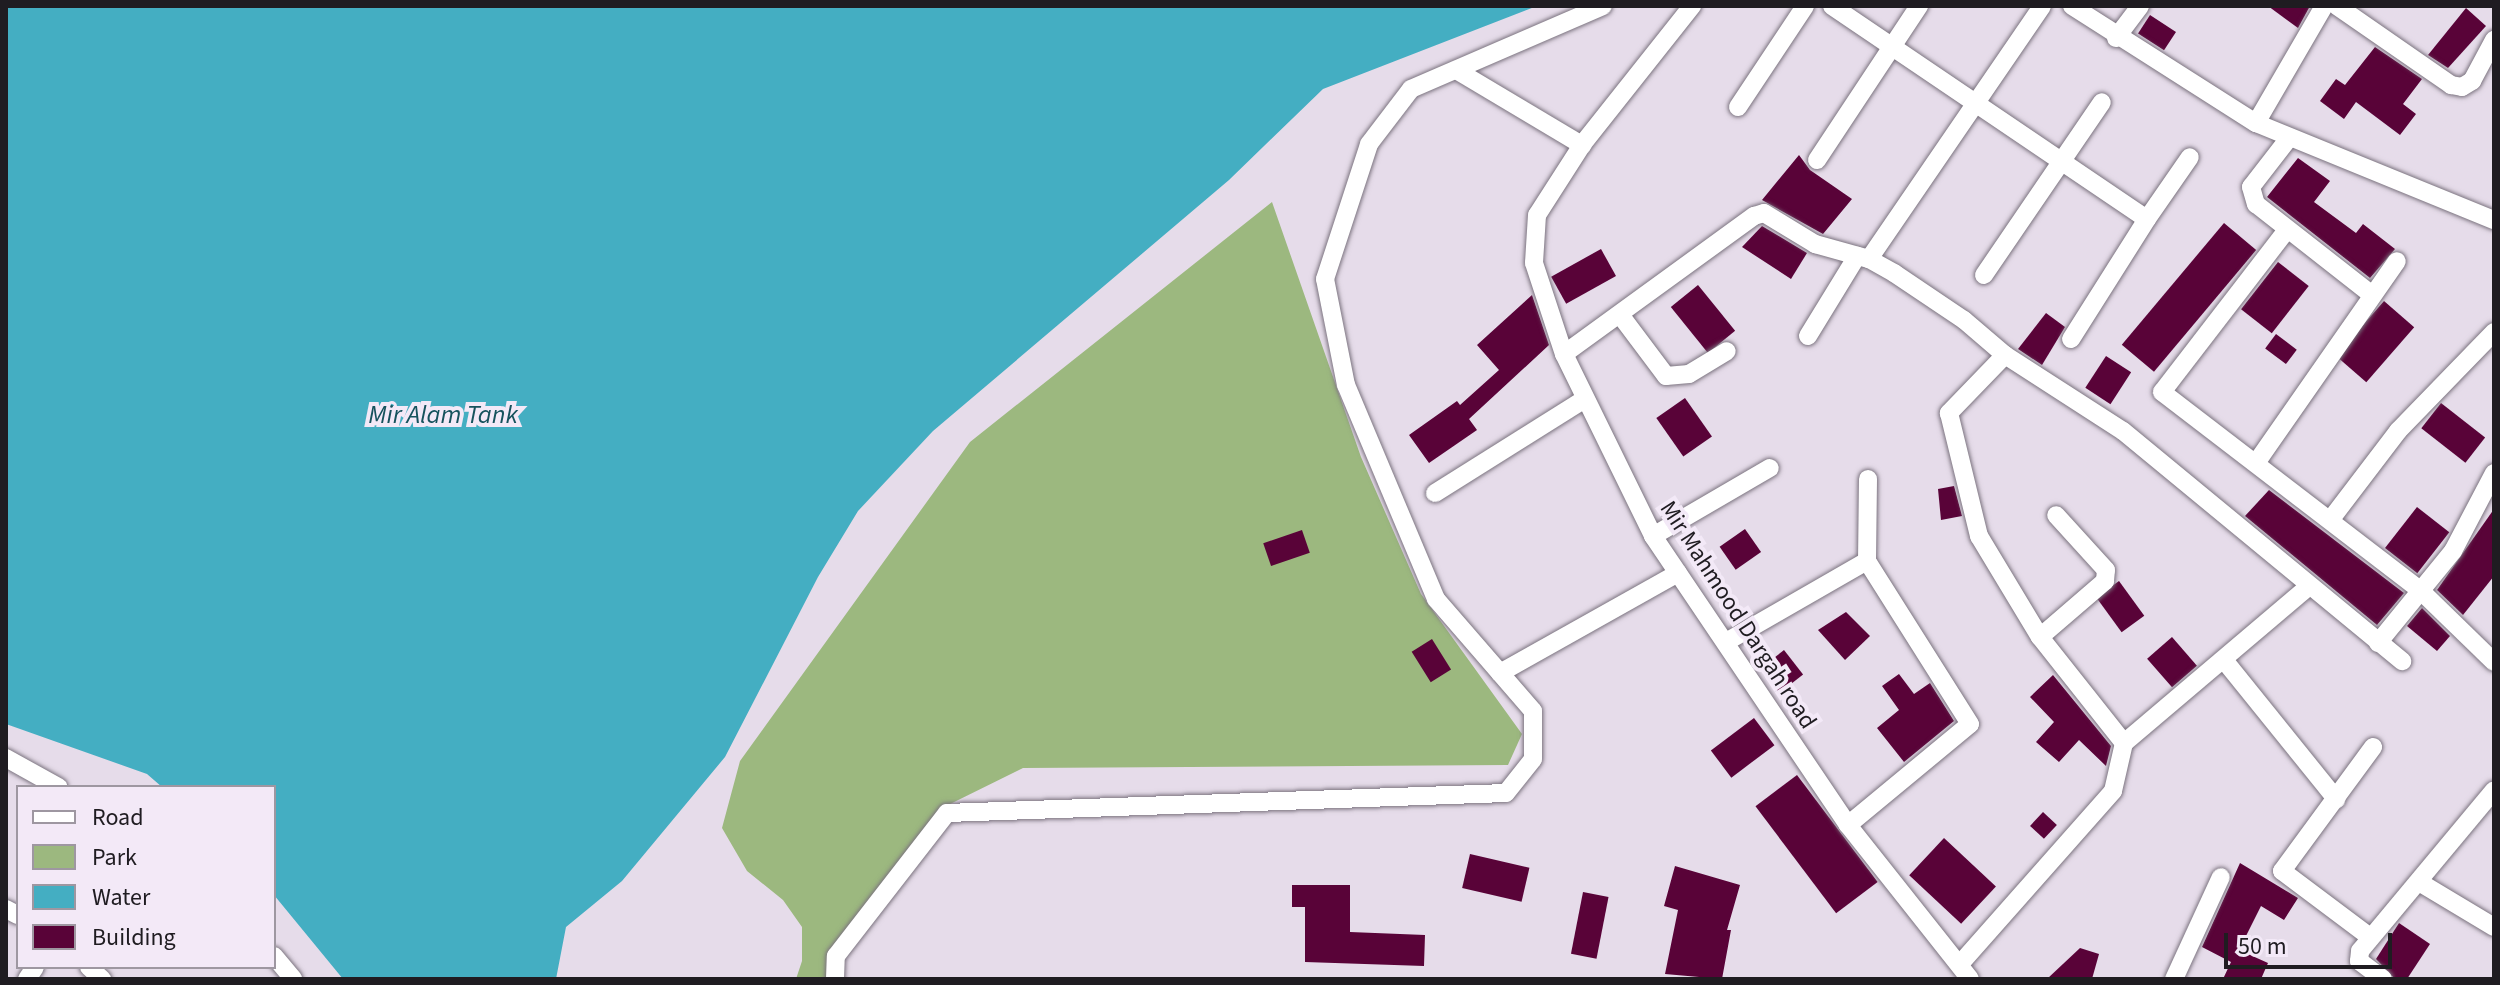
<!DOCTYPE html>
<html>
<head>
<meta charset="utf-8">
<style>
	body { margin:0 }
	#map { position:relative; width:2500px; height:985px; overflow:hidden; background:#e6dcea; font-family:"Source Sans 3",sans-serif }
	div>[style] { position:absolute }
	.green>* { inset:0; background:#9cb87f }
	.water>* { inset:0; background:#44aec2 }
	.building>* { inset:0; background:#590338; transform-origin:0 0 }
	.roads { filter:drop-shadow(0 0 2px #7b737f) drop-shadow(0 0 2px #7b737f) }
	.minor>* { height:18px; margin:-9px; padding:0 9px; transform-origin:9px; border-radius:9px; background:#fff }
	span { translate:-50% -50%; white-space:nowrap; text-align:center; line-height:1.15; -webkit-text-stroke:8px #f3e9f7; paint-order:stroke }
	.street-label { font-size:24px; color:#1f1c21 }
	.water-label { font-size:26px; color:#16525d; font-style:italic }
	.frame { position:absolute; inset:0; border:8px solid #1f1c21; pointer-events:none }
	.legend { position:absolute; left:16px; top:785px; width:260px; height:184px; box-sizing:border-box; background:#f3e9f7; border:2px solid #9e97a1; margin:0; padding:10px 14px; list-style:none; font-size:24px; color:#1f1c21 }
	.legend li { display:flex; align-items:center; gap:16px; height:40px }
	.legend b { width:40px; border:2px solid #9e97a1 }
	.scale { position:absolute; left:2224px; top:933px; width:168px; height:36px; box-sizing:border-box; border:4px solid #1f1c21; border-top:0; padding-left:10px; font-size:24px; line-height:28px; white-space:nowrap; color:#1f1c21; -webkit-text-stroke:6px #f3e9f7; paint-order:stroke }
</style>
</head>
<body>
<div id="map">
	<div class="green">
		<i style="clip-path:polygon(1272px 202px,1361px 457px,1421px 594px,1522px 734px,1508px 765px,1023px 768px,938px 810px,830px 979px,796px 979px,802px 961px,802px 927px,783px 900px,747px 871px,722px 828px,740px 761px,970px 442px)"></i>
	</div>
	<div class="water">
		<i style="clip-path:polygon(6px 6px,1537px 6px,1323px 89px,1229px 180px,933px 431px,858px 511px,818px 577px,725px 757px,622px 881px,566px 927px,556px 979px,343px 979px,274px 895px,274px 787px,162px 787px,147px 774px,6px 724px)"></i>
	</div>
	<div class="building">
		<i style="clip-path:polygon(2268px 6px,2310px 6px,2298px 28px)"></i>
		<i style="clip-path:polygon(2466px 8px,2486px 26px,2448px 68px,2428px 55px)"></i>
		<i style="left:2150px;top:15px;width:31px;height:22px;rotate:33deg"></i>
		<i style="clip-path:polygon(2375px 47px,2422px 79px,2403px 104px,2416px 114px,2400px 135px,2356px 102px,2344px 119px,2320px 101px,2336px 79px,2345px 85px)"></i>
		<i style="clip-path:polygon(1799px 155px,1810px 170px,1852px 199px,1823px 234px,1762px 200px)"></i>
		<i style="clip-path:polygon(2298px 158px,2330px 181px,2314px 202px,2356px 233px,2363px 224px,2395px 249px,2370px 278px,2267px 197px)"></i>
		<i style="left:2224px;top:223px;width:42px;height:159px;rotate:40deg"></i>
		<i style="clip-path:polygon(1762px 226px,1807px 253px,1791px 279px,1742px 247px)"></i>
		<i style="left:1601px;top:249px;width:31px;height:57px;rotate:61deg"></i>
		<i style="left:2278px;top:262px;width:39px;height:60px;rotate:38deg"></i>
		<i style="left:1698px;top:285px;width:59px;height:35px;rotate:51deg"></i>
		<i style="clip-path:polygon(1532px 295px,1549px 345px,1469px 419px,1477px 430px,1429px 463px,1409px 435px,1457px 401px,1460px 405px,1499px 370px,1477px 345px)"></i>
		<i style="left:2384px;top:301px;width:40px;height:73px;rotate:41deg"></i>
		<i style="clip-path:polygon(2046px 313px,2065px 327px,2042px 365px,2018px 349px)"></i>
		<i style="left:2276px;top:334px;width:26px;height:18px;rotate:37deg"></i>
		<i style="left:2106px;top:356px;width:30px;height:38px;rotate:33deg"></i>
		<i style="left:1685px;top:398px;width:47px;height:35px;rotate:55deg"></i>
		<i style="left:2441px;top:403px;width:56px;height:32px;rotate:38deg"></i>
		<i style="clip-path:polygon(1954px 486px,1962px 516px,1941px 520px,1938px 489px)"></i>
		<i style="clip-path:polygon(2269px 490px,2404px 593px,2377px 625px,2245px 516px)"></i>
		<i style="left:2417px;top:507px;width:41px;height:52px;rotate:38deg"></i>
		<i style="clip-path:polygon(2494px 509px,2494px 576px,2463px 615px,2437px 590px)"></i>
		<i style="left:1745px;top:529px;width:28px;height:31px;rotate:55deg"></i>
		<i style="left:1302px;top:530px;width:24px;height:41px;rotate:71deg"></i>
		<i style="left:2119px;top:581px;width:43px;height:28px;rotate:54deg"></i>
		<i style="clip-path:polygon(2422px 608px,2450px 636px,2437px 651px,2407px 626px)"></i>
		<i style="clip-path:polygon(1846px 612px,1870px 636px,1845px 660px,1818px 630px)"></i>
		<i style="left:2172px;top:637px;width:38px;height:33px;rotate:49deg"></i>
		<i style="left:1432px;top:639px;width:36px;height:24px;rotate:58deg"></i>
		<i style="left:1784px;top:650px;width:31px;height:30px;rotate:52deg"></i>
		<i style="clip-path:polygon(1899px 674px,1914px 694px,1930px 683px,1954px 721px,1904px 762px,1877px 728px,1899px 710px,1882px 686px)"></i>
		<i style="clip-path:polygon(2053px 675px,2111px 746px,2106px 766px,2079px 740px,2059px 762px,2036px 742px,2054px 722px,2030px 697px)"></i>
		<i style="left:1754px;top:718px;width:34px;height:54px;rotate:53deg"></i>
		<i style="left:1797px;top:775px;width:134px;height:52px;rotate:53deg"></i>
		<i style="left:2043px;top:812px;width:19px;height:19px;rotate:43deg"></i>
		<i style="left:1944px;top:838px;width:71px;height:51px;rotate:43deg"></i>
		<i style="left:1470px;top:854px;width:61px;height:35px;rotate:13deg"></i>
		<i style="clip-path:polygon(2240px 863px,2298px 898px,2284px 920px,2261px 906px,2239px 950px,2268px 963px,2261px 979px,2223px 979px,2231px 962px,2202px 947px)"></i>
		<i style="clip-path:polygon(1675px 866px,1740px 885px,1727px 930px,1731px 930px,1722px 979px,1665px 974px,1678px 910px,1664px 906px)"></i>
		<i style="clip-path:polygon(1292px 885px,1350px 885px,1350px 932px,1425px 935px,1424px 966px,1305px 962px,1305px 907px,1292px 907px)"></i>
		<i style="left:1583px;top:892px;width:26px;height:63px;rotate:11deg"></i>
		<i style="clip-path:polygon(2399px 923px,2430px 944px,2407px 979px,2395px 979px,2376px 959px)"></i>
		<i style="clip-path:polygon(2080px 948px,2099px 954px,2092px 979px,2047px 979px)"></i>
	</div>
	<div class="roads">
		<div class="minor">
			<i style="left:1692px;top:6px;width:177px;rotate:128.4deg"></i>
			<i style="left:1582px;top:145px;width:83px;rotate:122.7deg"></i>
			<i style="left:1537px;top:215px;width:48px;rotate:93.6deg"></i>
			<i style="left:1534px;top:263px;width:96px;rotate:71.8deg"></i>
			<i style="left:1564px;top:354px;width:203px;rotate:63.9deg"></i>
			<i style="left:1653px;top:536px;width:349px;rotate:56deg"></i>
			<i style="left:1848px;top:825px;width:196px;rotate:51.6deg"></i>
			<i style="left:1832px;top:6px;width:380px;rotate:34.1deg"></i>
			<i style="left:2147px;top:219px;width:142px;rotate:122.3deg"></i>
			<i style="left:2072px;top:6px;width:218px;rotate:32.5deg"></i>
			<i style="left:2256px;top:123px;width:257px;rotate:22.2deg"></i>
			<i style="left:2337px;top:6px;width:139px;rotate:34.7deg"></i>
			<i style="left:2451px;top:85px;width:11px;rotate:10deg"></i>
			<i style="left:2462px;top:87px;width:12px;rotate:-31deg"></i>
			<i style="left:2472px;top:81px;width:47px;rotate:-61.8deg"></i>
			<i style="left:2116px;top:38px;width:40px;rotate:-53deg"></i>
			<i style="left:1456px;top:70px;width:147px;rotate:30.8deg"></i>
			<i style="left:1738px;top:107px;width:121px;rotate:-56.4deg"></i>
			<i style="left:2256px;top:123px;width:135px;rotate:-59.8deg"></i>
			<i style="left:2289px;top:138px;width:62px;rotate:127.8deg"></i>
			<i style="left:2251px;top:187px;width:18px;rotate:74deg"></i>
			<i style="left:2256px;top:204px;width:147px;rotate:38.1deg"></i>
			<i style="left:1817px;top:160px;width:185px;rotate:-56.5deg"></i>
			<i style="left:2147px;top:219px;width:75px;rotate:-55.3deg"></i>
			<i style="left:2286px;top:231px;width:203px;rotate:127.6deg"></i>
			<i style="left:2162px;top:392px;width:325px;rotate:37.5deg"></i>
			<i style="left:2420px;top:590px;width:103px;rotate:44.2deg"></i>
			<i style="left:1869px;top:259px;width:306px;rotate:-55.6deg"></i>
			<i style="left:1984px;top:275px;width:209px;rotate:-55.7deg"></i>
			<i style="left:1621px;top:316px;width:75px;rotate:53.1deg"></i>
			<i style="left:1666px;top:376px;width:23px;rotate:-5deg"></i>
			<i style="left:1689px;top:374px;width:44px;rotate:-31.2deg"></i>
			<i style="left:1808px;top:336px;width:94px;rotate:-58.5deg"></i>
			<i style="left:1564px;top:354px;width:235px;rotate:-36deg"></i>
			<i style="left:1754px;top:216px;width:10px;rotate:-17deg"></i>
			<i style="left:1764px;top:213px;width:60px;rotate:31.3deg"></i>
			<i style="left:1815px;top:244px;width:56px;rotate:15.5deg"></i>
			<i style="left:1869px;top:259px;width:29px;rotate:29deg"></i>
			<i style="left:1894px;top:273px;width:84px;rotate:33.9deg"></i>
			<i style="left:1964px;top:320px;width:54px;rotate:40.5deg"></i>
			<i style="left:2005px;top:355px;width:140px;rotate:32.8deg"></i>
			<i style="left:2123px;top:431px;width:362px;rotate:39.5deg"></i>
			<i style="left:2005px;top:355px;width:81px;rotate:134deg"></i>
			<i style="left:1949px;top:413px;width:127px;rotate:76.3deg"></i>
			<i style="left:1979px;top:536px;width:118px;rotate:58.9deg"></i>
			<i style="left:2040px;top:637px;width:135px;rotate:51.6deg"></i>
			<i style="left:2256px;top:463px;width:246px;rotate:-55.1deg"></i>
			<i style="left:1435px;top:493px;width:177px;rotate:-32.1deg"></i>
			<i style="left:2331px;top:519px;width:111px;rotate:-52.7deg"></i>
			<i style="left:2398px;top:431px;width:138px;rotate:-45.9deg"></i>
			<i style="left:1653px;top:536px;width:135px;rotate:-30.2deg"></i>
			<i style="left:2040px;top:637px;width:86px;rotate:-40.7deg"></i>
			<i style="left:2105px;top:581px;width:11px;rotate:-85deg"></i>
			<i style="left:2106px;top:570px;width:74px;rotate:-132.3deg"></i>
			<i style="left:1726px;top:642px;width:163px;rotate:-29.9deg"></i>
			<i style="left:2378px;top:643px;width:119px;rotate:-50.8deg"></i>
			<i style="left:2453px;top:551px;width:88px;rotate:-62.3deg"></i>
			<i style="left:2224px;top:660px;width:179px;rotate:51.1deg"></i>
			<i style="left:1500px;top:673px;width:204px;rotate:-29.3deg"></i>
			<i style="left:6px;top:758px;width:60px;rotate:29.1deg"></i>
			<i style="left:1848px;top:825px;width:158px;rotate:-39.6deg"></i>
			<i style="left:1970px;top:724px;width:193px;rotate:-122.3deg"></i>
			<i style="left:1867px;top:561px;width:82px;rotate:-89.3deg"></i>
			<i style="left:2419px;top:882px;width:87px;rotate:31deg"></i>
			<i style="left:6px;top:909px;width:13px;rotate:27deg"></i>
			<i style="left:2370px;top:937px;width:110px;rotate:-143.1deg"></i>
			<i style="left:2282px;top:871px;width:154px;rotate:-53.7deg"></i>
			<i style="left:274px;top:956px;width:30px;rotate:50deg"></i>
			<i style="left:1960px;top:964px;width:231px;rotate:-48.5deg"></i>
			<i style="left:2113px;top:791px;width:49px;rotate:-77.1deg"></i>
			<i style="left:2124px;top:743px;width:241px;rotate:-40.3deg"></i>
			<i style="left:89px;top:967px;width:18px;rotate:43deg"></i>
			<i style="left:27px;top:979px;width:14px;rotate:-56deg"></i>
			<i style="left:835px;top:979px;width:23px;rotate:-88deg"></i>
			<i style="left:836px;top:956px;width:181px;rotate:-52.2deg"></i>
			<i style="left:947px;top:813px;width:559px;rotate:-2.05deg"></i>
			<i style="left:1506px;top:793px;width:43px;rotate:-51.5deg"></i>
			<i style="left:1533px;top:759px;width:48px;rotate:-90deg"></i>
			<i style="left:1533px;top:711px;width:148px;rotate:-130.9deg"></i>
			<i style="left:1436px;top:599px;width:232px;rotate:-112.8deg"></i>
			<i style="left:1346px;top:385px;width:108px;rotate:-101.2deg"></i>
			<i style="left:1325px;top:279px;width:142px;rotate:-71.9deg"></i>
			<i style="left:1369px;top:144px;width:69px;rotate:-52.6deg"></i>
			<i style="left:1411px;top:89px;width:209px;rotate:-23.4deg"></i>
			<i style="left:2174px;top:979px;width:112px;rotate:-65.3deg"></i>
			<i style="left:2383px;top:979px;width:30px;rotate:-143deg"></i>
			<i style="left:2359px;top:961px;width:10px;rotate:-84deg"></i>
			<i style="left:2360px;top:951px;width:209px;rotate:-50.2deg"></i>
		</div>
	</div>
	<div class="street-label">
		<span style="left:1738px;top:615px;rotate:57deg">Mir Mahmood Dargah road</span>
	</div>
	<div class="water-label">
		<span style="left:443px;top:415px">Mir Alam Tank</span>
	</div>
	<div class="frame"></div>
	<ul class="legend">
	<li><b style="height:10px;background:#fff"></b>Road</li>
	<li><b style="height:22px;background:#9cb87f"></b>Park</li>
	<li><b style="height:22px;background:#44aec2"></b>Water</li>
	<li><b style="height:22px;background:#590338"></b>Building</li>
	</ul>
	<div class="scale">50 m</div>
</div>
</body>
</html>
